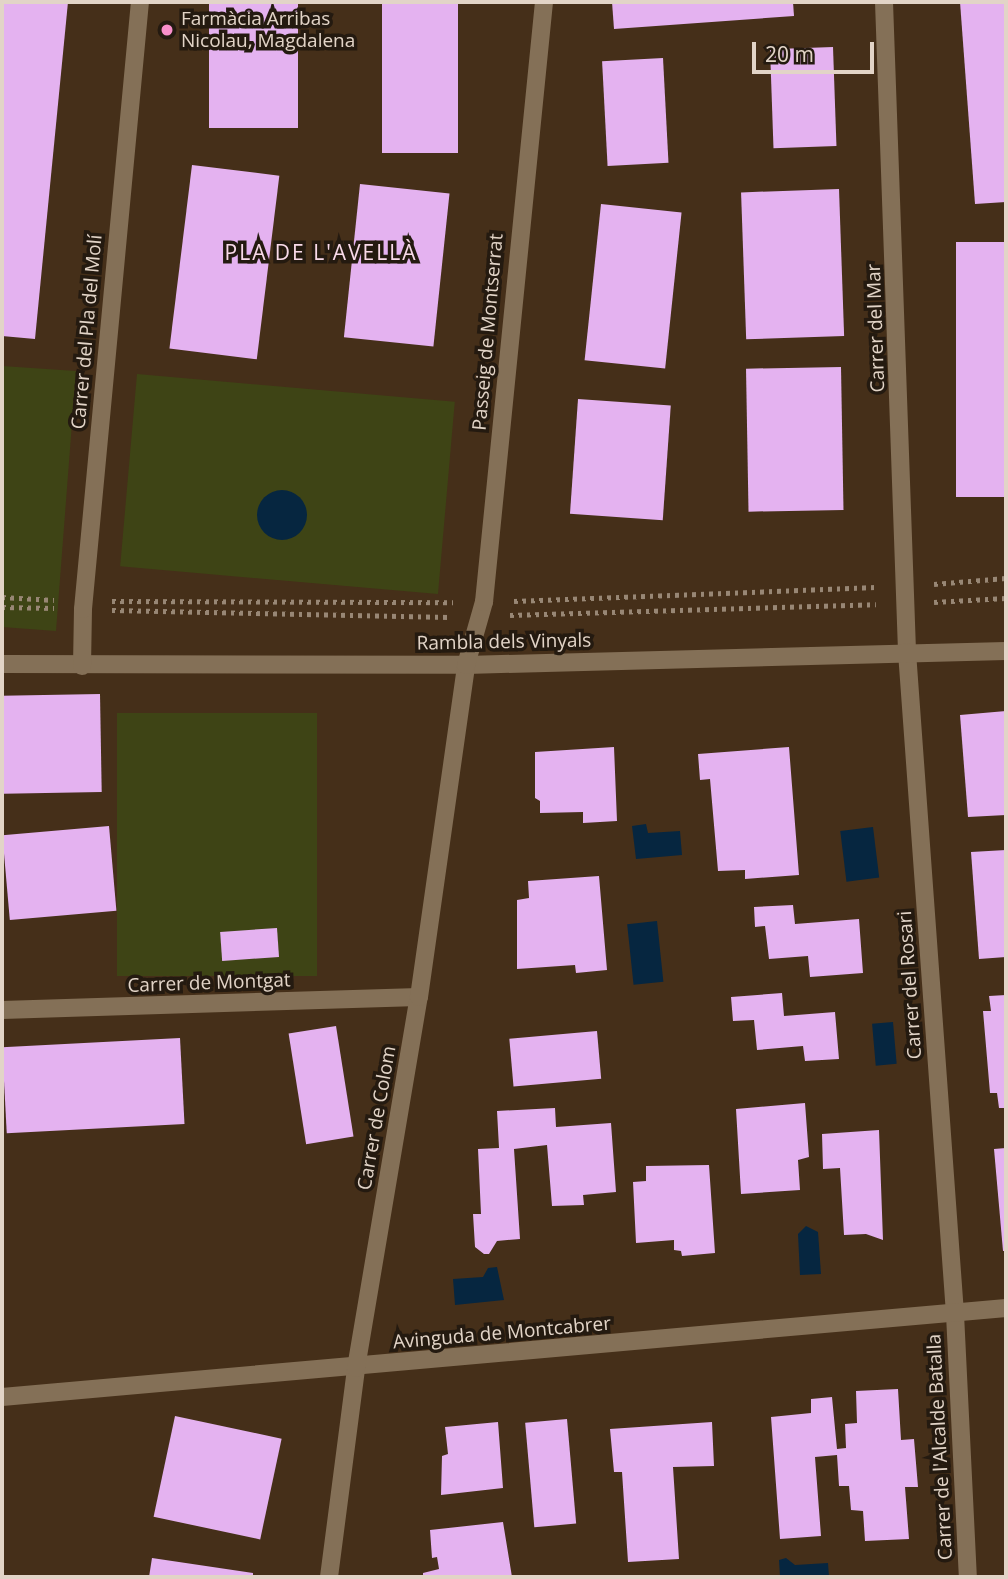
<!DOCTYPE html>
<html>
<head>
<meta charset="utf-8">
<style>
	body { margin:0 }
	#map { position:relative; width:1008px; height:1579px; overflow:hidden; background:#452f19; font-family:"Open Sans",sans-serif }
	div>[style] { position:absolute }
	.green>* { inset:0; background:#3e4415; transform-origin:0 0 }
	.water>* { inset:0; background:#062640; transform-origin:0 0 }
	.round { border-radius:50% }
	.building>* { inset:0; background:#e4b2f0; transform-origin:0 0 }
	.path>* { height:4.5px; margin-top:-2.25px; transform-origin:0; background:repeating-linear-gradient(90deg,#988775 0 3.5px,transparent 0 8.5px) }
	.minor>* { height:18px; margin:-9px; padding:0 9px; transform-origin:9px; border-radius:9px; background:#847057 }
	.dots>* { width:19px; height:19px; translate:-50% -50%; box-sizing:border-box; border:4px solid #241a10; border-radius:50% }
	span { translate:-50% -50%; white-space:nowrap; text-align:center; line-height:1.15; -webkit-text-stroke:7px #241a10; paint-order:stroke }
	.poi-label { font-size:19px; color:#e2d4c7 }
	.left { translate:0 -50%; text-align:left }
	.street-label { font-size:19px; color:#e2d4c7 }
	.neighbourhood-label { font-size:21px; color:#f9dae9; letter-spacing:2px }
	.frame { position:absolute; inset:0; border:4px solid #e2d4c7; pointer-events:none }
	.scale { position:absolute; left:752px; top:42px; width:122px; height:32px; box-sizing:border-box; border:4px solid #e2d4c7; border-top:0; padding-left:9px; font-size:21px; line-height:24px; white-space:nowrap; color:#e2d4c7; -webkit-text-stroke:5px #241a10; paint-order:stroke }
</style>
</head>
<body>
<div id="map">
	<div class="green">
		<i style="clip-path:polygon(2px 366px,76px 371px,56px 631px,2px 627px)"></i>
		<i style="left:137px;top:374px;width:319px;height:193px;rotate:5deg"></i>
		<i style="left:117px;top:713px;width:200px;height:263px"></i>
	</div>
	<div class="water">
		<i class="round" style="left:257px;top:490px;width:50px;height:50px"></i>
		<i style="clip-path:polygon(646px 824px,648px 833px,680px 831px,682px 855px,636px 859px,632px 826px)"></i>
		<i style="left:873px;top:827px;width:51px;height:33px;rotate:83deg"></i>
		<i style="left:657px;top:921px;width:61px;height:30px;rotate:84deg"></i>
		<i style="left:893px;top:1022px;width:42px;height:21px;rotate:85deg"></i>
		<i style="clip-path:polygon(806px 1226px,818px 1232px,821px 1274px,800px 1275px,798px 1234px)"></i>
		<i style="clip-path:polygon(497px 1267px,504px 1300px,455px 1305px,453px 1279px,483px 1277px,488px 1268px)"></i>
		<i style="clip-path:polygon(786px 1558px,795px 1565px,828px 1563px,829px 1577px,780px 1577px,779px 1560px)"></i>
	</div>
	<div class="building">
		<i style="clip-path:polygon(2px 2px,68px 2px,35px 339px,2px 336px)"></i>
		<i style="left:209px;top:2px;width:89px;height:126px"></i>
		<i style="left:382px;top:2px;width:76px;height:151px"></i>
		<i style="clip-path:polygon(612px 2px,793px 2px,794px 16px,614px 29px)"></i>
		<i style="clip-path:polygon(960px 2px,1006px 2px,1006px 202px,975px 204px)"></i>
		<i style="left:833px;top:47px;width:99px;height:63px;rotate:88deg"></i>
		<i style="left:663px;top:58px;width:105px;height:61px;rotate:87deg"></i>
		<i style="left:192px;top:165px;width:88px;height:185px;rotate:7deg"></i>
		<i style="left:360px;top:184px;width:90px;height:154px;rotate:6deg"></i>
		<i style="left:839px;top:189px;width:147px;height:98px;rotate:88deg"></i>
		<i style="left:601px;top:204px;width:81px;height:157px;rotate:6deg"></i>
		<i style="left:1006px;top:242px;width:255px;height:50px;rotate:90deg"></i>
		<i style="left:841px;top:367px;width:143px;height:95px;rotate:89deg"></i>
		<i style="left:578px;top:399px;width:93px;height:115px;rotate:4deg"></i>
		<i style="left:100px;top:694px;width:98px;height:98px;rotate:89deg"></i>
		<i style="clip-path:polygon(1006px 711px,1006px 815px,968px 817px,960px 715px)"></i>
		<i style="clip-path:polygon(614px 747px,617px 821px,583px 823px,583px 812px,540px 813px,540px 801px,535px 798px,535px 752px)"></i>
		<i style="clip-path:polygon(789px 747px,799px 875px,745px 879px,745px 870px,718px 871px,710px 779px,700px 780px,698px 754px)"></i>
		<i style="left:109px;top:826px;width:85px;height:107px;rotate:85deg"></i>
		<i style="clip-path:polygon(1006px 850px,1006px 957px,979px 959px,971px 852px)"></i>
		<i style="clip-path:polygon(599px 876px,607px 970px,576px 973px,575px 965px,517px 969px,517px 900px,529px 898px,528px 881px)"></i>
		<i style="clip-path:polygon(793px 905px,795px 924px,859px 919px,863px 973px,810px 977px,808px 956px,769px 959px,765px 926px,755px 927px,754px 907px)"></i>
		<i style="left:277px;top:928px;width:29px;height:57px;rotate:86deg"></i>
		<i style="clip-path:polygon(782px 993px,784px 1016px,835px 1012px,839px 1059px,805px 1061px,803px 1046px,757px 1050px,754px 1020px,733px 1021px,731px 997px)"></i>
		<i style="clip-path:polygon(1006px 995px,1006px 1108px,999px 1108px,997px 1093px,990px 1093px,983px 1011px,991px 1011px,989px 996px)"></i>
		<i style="left:336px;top:1026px;width:112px;height:48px;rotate:81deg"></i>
		<i style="left:597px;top:1031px;width:48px;height:88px;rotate:85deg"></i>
		<i style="left:180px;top:1038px;width:86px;height:178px;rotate:87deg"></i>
		<i style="clip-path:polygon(805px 1103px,809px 1157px,798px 1160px,800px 1190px,741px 1194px,736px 1109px)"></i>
		<i style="clip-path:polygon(555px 1108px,556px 1127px,611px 1123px,616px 1192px,583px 1195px,584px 1205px,552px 1206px,547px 1145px,514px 1149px,520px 1239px,497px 1241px,489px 1254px,484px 1254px,475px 1247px,473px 1214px,481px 1214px,478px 1149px,499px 1148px,497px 1111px)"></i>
		<i style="clip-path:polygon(879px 1130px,883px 1240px,866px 1234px,844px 1235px,840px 1168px,823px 1169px,822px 1134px)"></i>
		<i style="clip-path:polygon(1006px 1148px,1006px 1251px,1003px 1251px,994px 1149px)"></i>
		<i style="clip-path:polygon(709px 1165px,715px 1253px,682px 1256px,681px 1251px,674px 1250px,674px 1240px,636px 1243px,633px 1182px,646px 1181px,646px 1166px)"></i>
		<i style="clip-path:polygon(898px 1389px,901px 1440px,914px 1439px,918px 1487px,905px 1487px,909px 1539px,865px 1541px,863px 1511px,851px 1510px,849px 1486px,839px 1486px,837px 1455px,815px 1457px,821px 1536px,780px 1539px,771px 1417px,811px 1413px,811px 1399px,832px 1397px,837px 1449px,846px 1448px,845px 1424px,857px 1423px,856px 1391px)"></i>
		<i style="left:175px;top:1416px;width:109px;height:103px;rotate:12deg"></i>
		<i style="left:567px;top:1419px;width:105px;height:42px;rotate:85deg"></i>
		<i style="clip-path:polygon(498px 1422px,503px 1488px,441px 1495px,442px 1456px,448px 1454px,445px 1427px)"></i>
		<i style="clip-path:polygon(712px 1422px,714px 1466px,673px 1467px,679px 1559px,628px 1562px,622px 1472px,614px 1472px,610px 1429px)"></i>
		<i style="clip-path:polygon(503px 1522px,512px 1577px,423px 1577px,423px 1573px,439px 1569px,437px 1557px,432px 1558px,430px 1530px)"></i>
		<i style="clip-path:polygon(152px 1558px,253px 1573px,253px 1577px,149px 1577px)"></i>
	</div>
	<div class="path">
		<i style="left:934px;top:584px;width:72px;rotate:-4.8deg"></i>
		<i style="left:2px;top:597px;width:52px;rotate:3.3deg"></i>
		<i style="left:112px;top:601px;width:341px;rotate:0.2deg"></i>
		<i style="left:514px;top:601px;width:362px;rotate:-2.2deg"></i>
		<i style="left:934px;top:602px;width:72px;rotate:-3.2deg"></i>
		<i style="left:2px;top:607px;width:52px;rotate:1.1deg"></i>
		<i style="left:112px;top:610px;width:337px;rotate:1.2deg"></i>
		<i style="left:510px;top:615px;width:366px;rotate:-1.7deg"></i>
	</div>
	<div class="minor">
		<i style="left:884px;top:2px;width:650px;rotate:87.97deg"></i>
		<i style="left:907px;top:652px;width:664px;rotate:85.85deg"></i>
		<i style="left:955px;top:1314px;width:263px;rotate:87.2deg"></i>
		<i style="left:2px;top:664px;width:464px;rotate:0.1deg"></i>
		<i style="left:466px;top:665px;width:540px;rotate:-1.49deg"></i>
		<i style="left:82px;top:666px;width:57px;rotate:-89deg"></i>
		<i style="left:83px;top:609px;width:610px;rotate:-84.64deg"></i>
		<i style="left:2px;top:1010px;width:417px;rotate:-1.8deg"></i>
		<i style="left:2px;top:1397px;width:1008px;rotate:-5.07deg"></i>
		<i style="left:329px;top:1577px;width:211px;rotate:-82.6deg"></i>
		<i style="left:356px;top:1368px;width:376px;rotate:-80.4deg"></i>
		<i style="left:419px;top:997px;width:335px;rotate:-81.9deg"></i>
		<i style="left:466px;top:665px;width:66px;rotate:-74.1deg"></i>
		<i style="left:484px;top:602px;width:603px;rotate:-84.29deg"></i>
	</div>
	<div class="dots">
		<i style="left:167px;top:30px;background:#f98fca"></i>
	</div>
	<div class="poi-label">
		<span class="left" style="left:181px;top:30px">Farmàcia Arribas<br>Nicolau, Magdalena</span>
	</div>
	<div class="street-label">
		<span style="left:876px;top:328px;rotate:-92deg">Carrer del Mar</span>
		<span style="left:87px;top:332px;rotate:-85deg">Carrer del Pla del Molí</span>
		<span style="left:488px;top:332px;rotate:-85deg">Passeig de Montserrat</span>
		<span style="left:504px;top:642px;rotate:-1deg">Rambla dels Vinyals</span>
		<span style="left:209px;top:983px;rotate:-2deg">Carrer de Montgat</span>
		<span style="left:910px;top:985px;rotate:-94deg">Carrer del Rosari</span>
		<span style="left:377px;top:1118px;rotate:-80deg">Carrer de Colom</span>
		<span style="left:502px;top:1333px;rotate:-5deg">Avinguda de Montcabrer</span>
		<span style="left:940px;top:1447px;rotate:-93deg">Carrer de l'Alcalde Batalla</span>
	</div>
	<div class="neighbourhood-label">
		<span style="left:321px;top:252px">PLA DE L'AVELLÀ</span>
	</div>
	<div class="frame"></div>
	<div class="scale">20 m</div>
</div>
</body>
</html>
